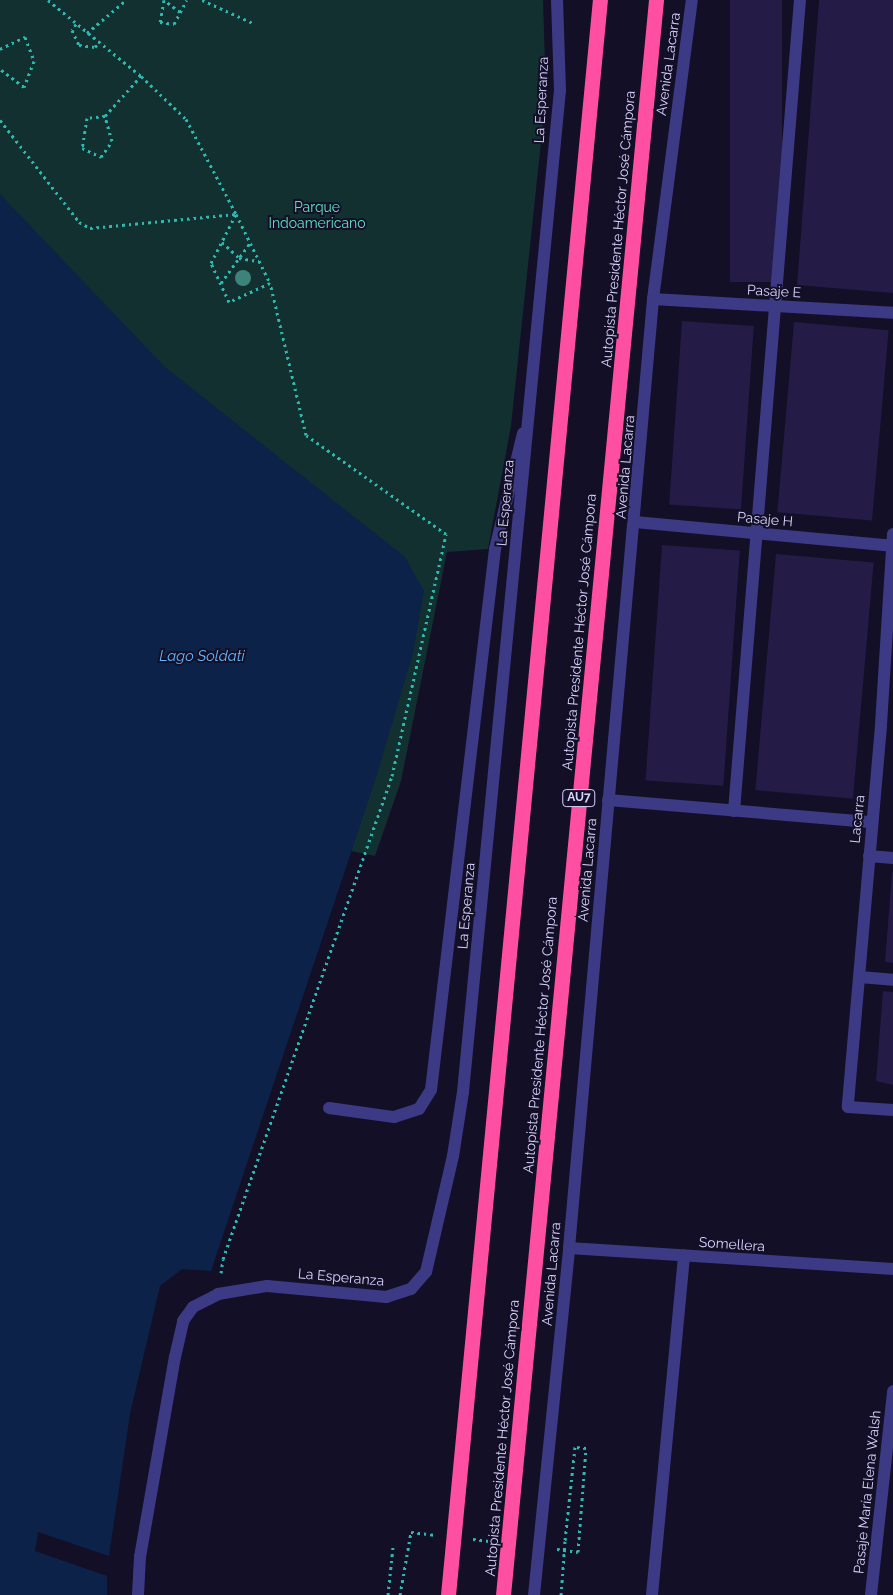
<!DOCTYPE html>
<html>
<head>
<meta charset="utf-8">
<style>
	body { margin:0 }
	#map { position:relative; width:893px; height:1595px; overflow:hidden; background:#130f26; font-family:Raleway,sans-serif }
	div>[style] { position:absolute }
	.green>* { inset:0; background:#12302f }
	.water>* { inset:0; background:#0c2248 }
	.building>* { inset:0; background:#241b47; transform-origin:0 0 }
	.path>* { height:3px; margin-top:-1.5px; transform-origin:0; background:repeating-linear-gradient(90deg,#2fb8b0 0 2.5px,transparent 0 6.5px) }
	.service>* { height:12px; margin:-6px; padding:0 6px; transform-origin:6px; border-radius:6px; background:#3d3a85 }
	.minor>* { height:12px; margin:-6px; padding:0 6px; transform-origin:6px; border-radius:6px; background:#3d3a85 }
	.motorway>* { height:15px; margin:-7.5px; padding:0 7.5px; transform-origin:7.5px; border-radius:7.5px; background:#ff4fa3 }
	.trees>* { width:16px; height:16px; margin:-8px; border-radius:50%; background:#3d827b }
	span { translate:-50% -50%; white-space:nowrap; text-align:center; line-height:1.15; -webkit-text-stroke:4px #130f26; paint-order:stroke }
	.shield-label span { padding:1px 4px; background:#130f26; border:1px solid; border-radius:4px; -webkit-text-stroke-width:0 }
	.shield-label { font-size:12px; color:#d9d4ff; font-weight:700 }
	.street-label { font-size:14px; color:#d9d4ff }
	.park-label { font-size:14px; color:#5fe0c0 }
	.water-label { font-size:15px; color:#62b6ff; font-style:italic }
</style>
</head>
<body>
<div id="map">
	<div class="green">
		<i style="clip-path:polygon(0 0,543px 0,546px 95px,511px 426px,488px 549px,447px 552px,401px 781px,375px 856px,351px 851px,295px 1017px,0 367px)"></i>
	</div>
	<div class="water">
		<i style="clip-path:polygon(0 194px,165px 367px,405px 557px,424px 591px,413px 653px,375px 781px,211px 1271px,182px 1269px,160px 1286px,130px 1414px,109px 1556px,38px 1532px,35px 1551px,107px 1576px,107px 1595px,0 1595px)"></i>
	</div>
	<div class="building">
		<i style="left:730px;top:0;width:52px;height:282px"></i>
		<i style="clip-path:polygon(819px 0,893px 0,893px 293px,797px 285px)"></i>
		<i style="left:682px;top:321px;width:72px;height:184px;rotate:4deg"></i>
		<i style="left:794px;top:322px;width:95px;height:191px;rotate:5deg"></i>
		<i style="left:662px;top:545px;width:78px;height:236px;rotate:4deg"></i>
		<i style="left:776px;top:554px;width:98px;height:237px;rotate:5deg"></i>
		<i style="clip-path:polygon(892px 872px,893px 872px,893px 963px,885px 962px)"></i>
		<i style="clip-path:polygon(883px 991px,893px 992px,893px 1085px,876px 1081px)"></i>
	</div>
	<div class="path">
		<i style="left:48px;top:0;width:120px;rotate:39.3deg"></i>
		<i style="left:141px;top:76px;width:62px;rotate:43.7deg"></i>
		<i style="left:186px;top:119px;width:107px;rotate:62.2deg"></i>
		<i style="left:236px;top:214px;width:77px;rotate:63.8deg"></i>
		<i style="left:270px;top:283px;width:45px;rotate:155.1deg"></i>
		<i style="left:229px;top:302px;width:43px;rotate:-114.8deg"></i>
		<i style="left:211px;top:263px;width:55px;rotate:-63deg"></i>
		<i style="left:202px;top:0;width:56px;rotate:24.3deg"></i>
		<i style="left:180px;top:12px;width:20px;rotate:-143deg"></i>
		<i style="left:164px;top:0;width:22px;rotate:100deg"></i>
		<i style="left:160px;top:22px;width:14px;rotate:8deg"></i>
		<i style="left:174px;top:24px;width:27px;rotate:-62deg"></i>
		<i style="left:76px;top:24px;width:7px;rotate:124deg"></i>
		<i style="left:72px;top:30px;width:17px;rotate:65deg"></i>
		<i style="left:79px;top:45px;width:16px;rotate:7deg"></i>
		<i style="left:95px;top:47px;width:6px;rotate:-51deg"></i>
		<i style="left:87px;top:33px;width:51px;rotate:-40.2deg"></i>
		<i style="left:0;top:49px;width:28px;rotate:-26deg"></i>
		<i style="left:25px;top:37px;width:26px;rotate:69deg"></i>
		<i style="left:34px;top:61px;width:28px;rotate:111deg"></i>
		<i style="left:24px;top:87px;width:30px;rotate:-143deg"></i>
		<i style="left:105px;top:116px;width:18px;rotate:174deg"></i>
		<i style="left:87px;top:118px;width:30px;rotate:99deg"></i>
		<i style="left:82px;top:148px;width:21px;rotate:25deg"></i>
		<i style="left:101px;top:157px;width:19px;rotate:-55deg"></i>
		<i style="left:112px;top:141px;width:26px;rotate:-106deg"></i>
		<i style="left:105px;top:116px;width:54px;rotate:-48deg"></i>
		<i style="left:0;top:120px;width:129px;rotate:52.2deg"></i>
		<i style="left:79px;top:222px;width:13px;rotate:29deg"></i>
		<i style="left:90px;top:228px;width:147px;rotate:-5.5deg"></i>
		<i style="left:222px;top:242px;width:23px;rotate:43deg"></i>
		<i style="left:239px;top:258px;width:20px;rotate:9deg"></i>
		<i style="left:221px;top:283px;width:49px;rotate:-54.1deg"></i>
		<i style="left:221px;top:1273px;width:14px;rotate:-82deg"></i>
		<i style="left:223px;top:1259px;width:512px;rotate:-70.72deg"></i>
		<i style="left:392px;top:776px;width:248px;rotate:-77.4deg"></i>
		<i style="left:446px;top:534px;width:171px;rotate:-144.7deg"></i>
		<i style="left:306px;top:435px;width:156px;rotate:-103.3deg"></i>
		<i style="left:473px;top:1539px;width:16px;rotate:7deg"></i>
		<i style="left:557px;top:1549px;width:21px;rotate:8deg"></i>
		<i style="left:578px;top:1552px;width:104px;rotate:-85.6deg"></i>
		<i style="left:586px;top:1448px;width:11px;rotate:-175deg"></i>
		<i style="left:575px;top:1447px;width:95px;rotate:96.1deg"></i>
		<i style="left:565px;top:1541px;width:54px;rotate:94.2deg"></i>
		<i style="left:388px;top:1595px;width:48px;rotate:-84.1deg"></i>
		<i style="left:400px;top:1595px;width:64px;rotate:-80.1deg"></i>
		<i style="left:411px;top:1532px;width:23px;rotate:7deg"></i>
	</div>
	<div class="service">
		<i style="left:734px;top:811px;width:814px;rotate:-85.35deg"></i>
		<i style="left:329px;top:1108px;width:66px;rotate:7.9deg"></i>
		<i style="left:394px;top:1117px;width:26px;rotate:-18deg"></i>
		<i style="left:419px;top:1109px;width:22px;rotate:-58deg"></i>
		<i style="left:431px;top:1090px;width:545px;rotate:-83.25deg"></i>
		<i style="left:495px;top:549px;width:119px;rotate:-76.4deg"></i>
	</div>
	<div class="minor">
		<i style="left:653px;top:299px;width:240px;rotate:3.3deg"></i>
		<i style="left:635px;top:522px;width:258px;rotate:5.3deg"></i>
		<i style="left:893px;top:534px;width:192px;rotate:93.6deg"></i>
		<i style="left:881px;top:726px;width:382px;rotate:95deg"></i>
		<i style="left:848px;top:1107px;width:45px;rotate:3.8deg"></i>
		<i style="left:608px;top:800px;width:265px;rotate:4.8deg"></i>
		<i style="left:869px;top:856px;width:24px;rotate:5deg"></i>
		<i style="left:860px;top:977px;width:33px;rotate:5deg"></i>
		<i style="left:569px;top:1248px;width:325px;rotate:3.7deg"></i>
		<i style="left:138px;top:1595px;width:38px;rotate:-87deg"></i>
		<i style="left:140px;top:1557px;width:203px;rotate:-80.1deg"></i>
		<i style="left:175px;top:1357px;width:37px;rotate:-77deg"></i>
		<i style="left:183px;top:1321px;width:17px;rotate:-54deg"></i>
		<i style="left:193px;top:1307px;width:28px;rotate:-27deg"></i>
		<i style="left:218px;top:1294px;width:50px;rotate:-9.3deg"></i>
		<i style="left:267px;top:1286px;width:120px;rotate:5.3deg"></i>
		<i style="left:386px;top:1297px;width:26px;rotate:-18deg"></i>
		<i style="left:411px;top:1289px;width:23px;rotate:-49deg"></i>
		<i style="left:426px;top:1272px;width:119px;rotate:-76.9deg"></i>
		<i style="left:453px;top:1156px;width:65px;rotate:-81.1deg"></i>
		<i style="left:463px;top:1092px;width:1007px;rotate:-84.47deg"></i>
		<i style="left:560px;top:90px;width:90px;rotate:-91.9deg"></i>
		<i style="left:534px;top:1595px;width:349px;rotate:-84.2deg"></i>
		<i style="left:569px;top:1248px;width:953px;rotate:-84.94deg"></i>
		<i style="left:653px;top:299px;width:302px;rotate:-82.6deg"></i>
		<i style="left:652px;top:1595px;width:341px;rotate:-84.6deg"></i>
		<i style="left:871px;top:1595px;width:205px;rotate:-83.8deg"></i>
	</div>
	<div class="motorway">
		<i style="left:448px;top:1595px;width:1602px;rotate:-84.56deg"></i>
		<i style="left:503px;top:1595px;width:1602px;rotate:-84.52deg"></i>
	</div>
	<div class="trees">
		<i style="left:243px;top:278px"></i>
	</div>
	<div class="shield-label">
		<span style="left:579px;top:798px">AU7</span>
	</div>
	<div class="street-label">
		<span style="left:668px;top:64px;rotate:-82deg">Avenida Lacarra</span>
		<span style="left:541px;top:100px;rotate:-87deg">La Esperanza</span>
		<span style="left:618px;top:229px;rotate:-85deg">Autopista Presidente Héctor José Cámpora</span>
		<span style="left:774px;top:291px;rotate:3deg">Pasaje E</span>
		<span style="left:625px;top:467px;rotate:-85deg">Avenida Lacarra</span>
		<span style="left:505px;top:503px;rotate:-85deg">La Esperanza</span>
		<span style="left:765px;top:519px;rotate:5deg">Pasaje H</span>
		<span style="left:579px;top:632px;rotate:-85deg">Autopista Presidente Héctor José Cámpora</span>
		<span style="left:857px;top:819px;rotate:-84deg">Lacarra</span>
		<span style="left:587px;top:870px;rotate:-85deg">Avenida Lacarra</span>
		<span style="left:466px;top:906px;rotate:-85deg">La Esperanza</span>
		<span style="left:540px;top:1035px;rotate:-85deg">Autopista Presidente Héctor José Cámpora</span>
		<span style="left:732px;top:1244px;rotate:4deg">Somellera</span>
		<span style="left:551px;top:1274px;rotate:-85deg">Avenida Lacarra</span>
		<span style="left:341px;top:1277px;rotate:5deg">La Esperanza</span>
		<span style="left:502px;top:1438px;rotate:-85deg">Autopista Presidente Héctor José Cámpora</span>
		<span style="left:867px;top:1492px;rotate:-84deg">Pasaje María Elena Walsh</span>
	</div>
	<div class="park-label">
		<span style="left:317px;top:215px">Parque<br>Indoamericano</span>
	</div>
	<div class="water-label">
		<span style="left:202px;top:657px">Lago Soldati</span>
	</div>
</div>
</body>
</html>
